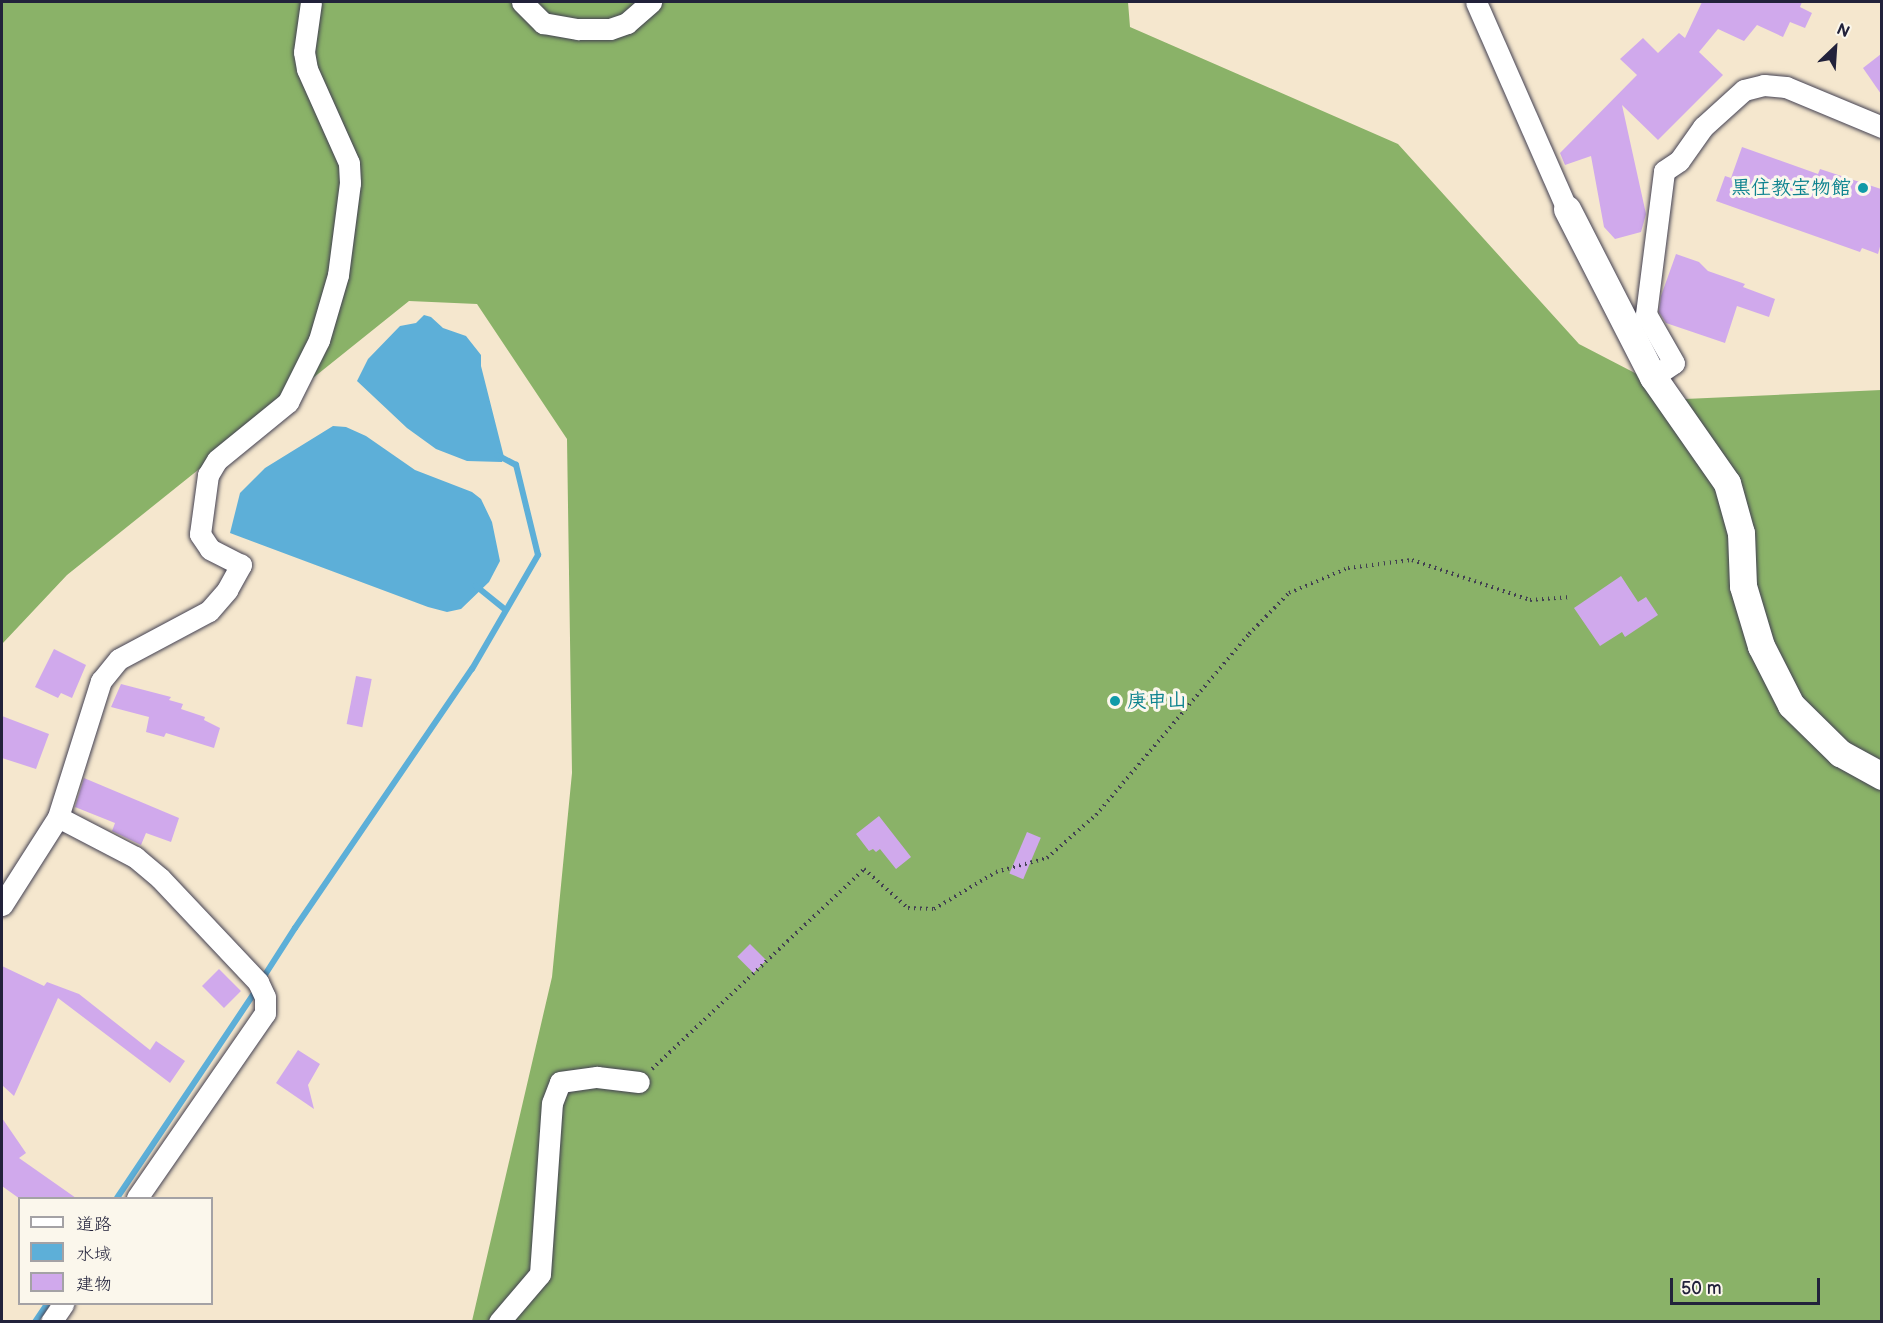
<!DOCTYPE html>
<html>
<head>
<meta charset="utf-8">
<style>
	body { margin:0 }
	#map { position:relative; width:1883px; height:1323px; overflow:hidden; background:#f5e7ce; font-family:"Balsamiq Sans","Klee One",sans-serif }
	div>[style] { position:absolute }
	.forest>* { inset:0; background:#8ab268 }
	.water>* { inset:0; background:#5dafd8 }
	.stream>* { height:6px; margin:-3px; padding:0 3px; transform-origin:3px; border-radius:3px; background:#5dafd8 }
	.building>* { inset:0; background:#d0a9ec; transform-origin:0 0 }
	.path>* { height:4px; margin-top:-2px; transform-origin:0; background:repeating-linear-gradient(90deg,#424051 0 1.5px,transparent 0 6px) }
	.roads { filter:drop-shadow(0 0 2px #424051) drop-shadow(0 0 2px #424051) }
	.minor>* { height:21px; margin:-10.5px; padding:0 10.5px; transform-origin:10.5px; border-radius:10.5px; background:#fff }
	.tertiary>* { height:27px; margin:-13.5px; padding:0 13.5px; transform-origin:13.5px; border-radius:13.5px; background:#fff }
	.dots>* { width:16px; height:16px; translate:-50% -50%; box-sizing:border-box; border:3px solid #fbf7ec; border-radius:50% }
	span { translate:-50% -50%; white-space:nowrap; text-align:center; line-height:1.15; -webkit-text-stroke:6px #fbf7ec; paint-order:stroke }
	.culture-label { font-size:20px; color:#0d838f; font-weight:700 }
	.right { translate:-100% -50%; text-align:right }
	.left { translate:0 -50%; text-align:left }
	.frame { position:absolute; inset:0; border:3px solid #22223b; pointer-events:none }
	.legend { position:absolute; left:18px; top:1197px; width:195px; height:108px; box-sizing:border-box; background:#fbf7ec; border:2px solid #a4a2a5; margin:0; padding:8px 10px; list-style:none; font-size:18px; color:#22223b }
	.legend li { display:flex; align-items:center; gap:12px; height:30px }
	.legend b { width:30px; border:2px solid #a4a2a5 }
	.north { position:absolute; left:1805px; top:18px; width:60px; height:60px; -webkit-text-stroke:4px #fbf7ec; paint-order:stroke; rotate:25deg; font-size:16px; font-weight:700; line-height:24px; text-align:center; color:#22223b }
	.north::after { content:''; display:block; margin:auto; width:21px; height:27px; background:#22223b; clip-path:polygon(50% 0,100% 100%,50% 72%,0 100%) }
	.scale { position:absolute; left:1670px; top:1278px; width:150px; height:27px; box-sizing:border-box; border:3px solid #22223b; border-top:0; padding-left:8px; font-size:18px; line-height:21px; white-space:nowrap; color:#22223b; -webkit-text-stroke:4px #fbf7ec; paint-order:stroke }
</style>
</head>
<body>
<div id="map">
	<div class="forest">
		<i style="clip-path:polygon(2px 2px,1128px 2px,1130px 27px,1398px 144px,1579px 344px,1685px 399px,1881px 390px,1881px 1321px,472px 1321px,552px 977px,572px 773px,567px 439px,477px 304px,409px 301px,67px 575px,2px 644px)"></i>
	</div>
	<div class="water">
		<i style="clip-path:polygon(424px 315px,431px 317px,443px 328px,466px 336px,481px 355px,481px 366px,504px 457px,502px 462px,467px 461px,436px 449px,407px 428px,357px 381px,368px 359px,400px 326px,416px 323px)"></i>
		<i style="clip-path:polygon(333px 426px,346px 427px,366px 436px,415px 470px,472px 492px,481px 499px,492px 522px,500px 561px,489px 582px,461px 609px,447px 612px,428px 607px,230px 533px,240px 493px,265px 468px)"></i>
	</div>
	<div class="stream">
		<i style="left:476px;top:586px;width:38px;rotate:39deg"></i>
		<i style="left:261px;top:981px;width:63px;rotate:-57.3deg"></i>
		<i style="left:295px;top:928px;width:314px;rotate:-55.7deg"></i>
		<i style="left:472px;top:669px;width:132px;rotate:-59.9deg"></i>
		<i style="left:538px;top:555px;width:93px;rotate:-103.7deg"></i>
		<i style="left:516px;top:465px;width:21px;rotate:-152deg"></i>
		<i style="left:117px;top:1198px;width:250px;rotate:-56.2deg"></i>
		<i style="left:35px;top:1322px;width:22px;rotate:-56deg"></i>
	</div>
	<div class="building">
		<i style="clip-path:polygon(1702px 2px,1802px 2px,1800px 7px,1812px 13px,1805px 28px,1790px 22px,1783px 37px,1757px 25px,1744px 41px,1718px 29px,1699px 52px,1723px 75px,1658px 140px,1622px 105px,1646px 214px,1641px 232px,1615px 239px,1604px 227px,1591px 156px,1565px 165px,1560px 153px,1637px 75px,1620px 59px,1643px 38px,1658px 53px,1679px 33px,1685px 38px)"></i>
		<i style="clip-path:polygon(1881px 54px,1881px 94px,1863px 68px)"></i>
		<i style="clip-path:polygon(1742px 147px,1818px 174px,1820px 169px,1881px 189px,1881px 243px,1878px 254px,1862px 248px,1860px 252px,1716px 201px,1725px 176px,1731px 178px)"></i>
		<i style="clip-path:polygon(1676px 254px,1699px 262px,1708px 271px,1745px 284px,1743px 287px,1775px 299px,1769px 317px,1737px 306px,1725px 343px,1666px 323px,1659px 312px,1661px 296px)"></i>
		<i style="clip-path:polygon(1621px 576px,1638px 602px,1646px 597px,1658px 615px,1625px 637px,1622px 632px,1600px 646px,1574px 608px)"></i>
		<i style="clip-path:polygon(54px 649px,86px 665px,72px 698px,61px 693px,58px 698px,35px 687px)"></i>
		<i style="left:356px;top:676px;width:16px;height:49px;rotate:11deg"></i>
		<i style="clip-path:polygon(121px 684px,171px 697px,169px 700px,183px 704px,181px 709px,205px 717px,204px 720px,220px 728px,214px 748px,166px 733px,164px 737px,146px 732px,149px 717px,111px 707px)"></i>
		<i style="clip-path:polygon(2px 716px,49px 734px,36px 769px,2px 758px)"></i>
		<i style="clip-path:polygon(84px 778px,179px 818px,171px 842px,146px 833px,141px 845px,112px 831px,115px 823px,75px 807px)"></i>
		<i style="clip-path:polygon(879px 816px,911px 857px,896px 869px,880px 849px,876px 852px,873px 849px,869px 851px,856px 834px)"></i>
		<i style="left:1027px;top:832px;width:15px;height:45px;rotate:23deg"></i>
		<i style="left:750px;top:944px;width:23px;height:18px;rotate:45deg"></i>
		<i style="clip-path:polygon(2px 966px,44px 986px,47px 982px,79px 994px,150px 1050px,156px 1041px,185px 1061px,170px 1083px,58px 998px,14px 1096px,2px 1085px)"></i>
		<i style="left:219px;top:969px;width:31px;height:24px;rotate:45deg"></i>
		<i style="clip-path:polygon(298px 1050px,320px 1064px,308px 1085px,314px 1109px,276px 1083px)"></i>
		<i style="clip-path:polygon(2px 1118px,26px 1153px,19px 1158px,76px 1198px,20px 1199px,2px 1186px)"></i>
	</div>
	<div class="path">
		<i style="left:652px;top:1069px;width:291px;rotate:-43.3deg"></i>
		<i style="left:864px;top:869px;width:59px;rotate:41.6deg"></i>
		<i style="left:908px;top:908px;width:26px;rotate:2deg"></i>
		<i style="left:934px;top:909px;width:72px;rotate:-30.8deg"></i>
		<i style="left:996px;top:872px;width:53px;rotate:-15.4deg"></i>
		<i style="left:1047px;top:858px;width:65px;rotate:-41.3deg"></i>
		<i style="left:1096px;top:815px;width:237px;rotate:-49.8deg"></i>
		<i style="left:1249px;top:634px;width:57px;rotate:-45.7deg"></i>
		<i style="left:1289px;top:593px;width:64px;rotate:-23deg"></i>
		<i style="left:1348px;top:568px;width:64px;rotate:-7.1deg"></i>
		<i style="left:1412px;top:560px;width:125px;rotate:18.7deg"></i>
		<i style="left:1530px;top:600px;width:40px;rotate:-4.3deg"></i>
	</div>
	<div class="roads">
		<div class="minor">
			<i style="left:522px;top:2px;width:30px;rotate:45deg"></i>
			<i style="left:543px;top:23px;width:36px;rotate:10deg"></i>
			<i style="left:578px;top:29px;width:32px"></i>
			<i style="left:610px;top:29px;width:18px;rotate:-19deg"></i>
			<i style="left:627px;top:23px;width:32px;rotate:-41deg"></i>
			<i style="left:1476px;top:2px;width:226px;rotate:66.3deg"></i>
			<i style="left:1653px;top:377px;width:25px;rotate:-34deg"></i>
			<i style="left:1674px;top:363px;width:56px;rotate:-119.7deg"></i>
			<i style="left:1646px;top:314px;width:144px;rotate:-82.8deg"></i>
			<i style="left:1664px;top:171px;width:18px;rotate:-34deg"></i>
			<i style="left:1679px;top:161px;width:42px;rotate:-54.8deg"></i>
			<i style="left:1703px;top:127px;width:55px;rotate:-42.1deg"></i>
			<i style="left:1744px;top:90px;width:21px;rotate:-14deg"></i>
			<i style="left:1764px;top:85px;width:22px;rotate:5deg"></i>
			<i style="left:1786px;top:87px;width:104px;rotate:22.6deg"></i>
			<i style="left:58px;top:817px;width:87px;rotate:27.5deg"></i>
			<i style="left:135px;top:857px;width:33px;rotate:40deg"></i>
			<i style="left:160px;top:878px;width:143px;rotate:46.7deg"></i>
			<i style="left:258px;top:982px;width:17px;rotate:65deg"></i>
			<i style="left:265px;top:997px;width:16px;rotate:90deg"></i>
			<i style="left:265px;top:1013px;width:225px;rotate:124.7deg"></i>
			<i style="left:2px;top:905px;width:104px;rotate:-57.5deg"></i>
			<i style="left:58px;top:817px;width:143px;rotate:-72.5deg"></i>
			<i style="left:101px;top:681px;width:28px;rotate:-51deg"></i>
			<i style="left:119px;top:659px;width:102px;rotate:-28.1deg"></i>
			<i style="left:209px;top:611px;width:28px;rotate:-49deg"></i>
			<i style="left:227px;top:590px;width:29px;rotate:-61deg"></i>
			<i style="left:241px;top:565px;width:35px;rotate:-153deg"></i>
			<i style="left:210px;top:549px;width:18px;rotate:-124deg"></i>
			<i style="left:200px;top:534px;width:60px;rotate:-82.3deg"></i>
			<i style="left:208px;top:475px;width:17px;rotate:-59deg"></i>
			<i style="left:217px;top:460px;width:92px;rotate:-39.2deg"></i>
			<i style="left:288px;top:402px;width:69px;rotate:-63.4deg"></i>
			<i style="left:319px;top:340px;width:68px;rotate:-73.7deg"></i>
			<i style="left:338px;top:275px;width:93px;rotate:-82.6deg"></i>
			<i style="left:350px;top:183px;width:20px;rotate:-93deg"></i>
			<i style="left:349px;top:163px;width:103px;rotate:-114.1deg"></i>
			<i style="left:307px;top:69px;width:17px;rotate:-100deg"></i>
			<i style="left:304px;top:52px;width:50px;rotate:-82deg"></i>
			<i style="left:51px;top:1322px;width:22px;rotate:-56deg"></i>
			<i style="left:499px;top:1322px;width:63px;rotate:-49.5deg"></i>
			<i style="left:540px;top:1274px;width:171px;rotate:-86deg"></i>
			<i style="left:552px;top:1103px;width:22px;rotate:-69deg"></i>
			<i style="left:560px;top:1082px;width:37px;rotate:-8deg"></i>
			<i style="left:597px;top:1077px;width:42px;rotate:6.8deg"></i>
		</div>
		<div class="tertiary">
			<i style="left:1567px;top:209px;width:189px;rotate:62.9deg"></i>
			<i style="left:1653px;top:377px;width:129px;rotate:55.1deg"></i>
			<i style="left:1727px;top:483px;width:52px;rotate:74.4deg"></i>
			<i style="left:1741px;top:533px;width:53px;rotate:87.8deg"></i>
			<i style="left:1743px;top:586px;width:63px;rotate:73.3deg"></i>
			<i style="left:1761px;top:646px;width:66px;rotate:63deg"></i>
			<i style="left:1791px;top:705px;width:69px;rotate:44.4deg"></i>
			<i style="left:1840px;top:753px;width:48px;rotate:28.7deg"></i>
		</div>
	</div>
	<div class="dots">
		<i style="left:1863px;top:188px;background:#0f9aa8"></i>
		<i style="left:1115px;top:701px;background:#0f9aa8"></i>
	</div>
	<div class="culture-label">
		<span class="right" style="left:1851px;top:188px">黒住教宝物館</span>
		<span class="left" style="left:1127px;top:701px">庚申山</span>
	</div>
	<div class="frame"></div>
	<ul class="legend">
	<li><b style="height:8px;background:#fff"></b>道路</li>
	<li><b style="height:16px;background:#5dafd8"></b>水域</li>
	<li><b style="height:16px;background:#d0a9ec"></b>建物</li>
	</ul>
	<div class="north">N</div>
	<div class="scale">50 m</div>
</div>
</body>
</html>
